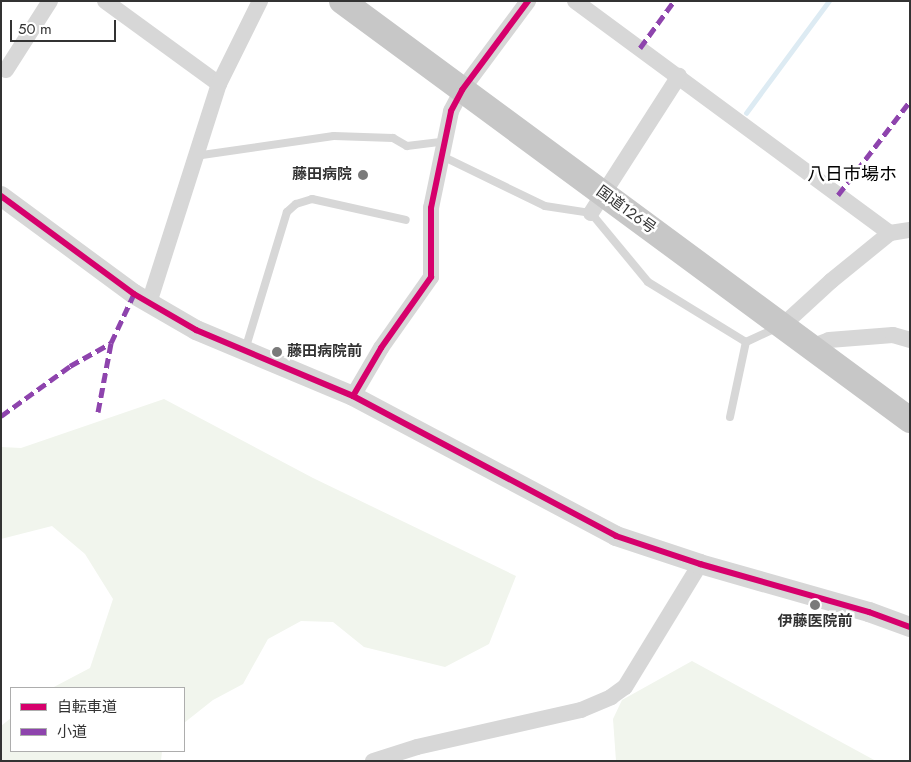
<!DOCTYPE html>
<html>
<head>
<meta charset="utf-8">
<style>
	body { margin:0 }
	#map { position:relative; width:911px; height:762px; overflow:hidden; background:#fff; font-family:Jost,"Noto Sans JP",sans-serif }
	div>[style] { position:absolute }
	.green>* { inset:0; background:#f1f5ed }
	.stream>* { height:4.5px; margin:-2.25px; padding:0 2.25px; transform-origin:2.25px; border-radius:2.25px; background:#ddebf3 }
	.service>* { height:8px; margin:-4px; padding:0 4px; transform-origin:4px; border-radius:4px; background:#d7d7d7 }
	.minor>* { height:16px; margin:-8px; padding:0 8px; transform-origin:8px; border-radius:8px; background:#d7d7d7 }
	.tertiary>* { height:20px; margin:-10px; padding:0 10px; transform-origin:10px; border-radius:10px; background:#d7d7d7 }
	.trunk>* { height:26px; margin:-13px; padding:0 13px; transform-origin:13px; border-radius:13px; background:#c7c7c7 }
	.quiet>* { height:5px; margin-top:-2.5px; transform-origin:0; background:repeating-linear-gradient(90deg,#8e44ad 0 10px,transparent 0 15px) }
	.cycleway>* { height:6px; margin:-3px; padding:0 3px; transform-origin:3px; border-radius:3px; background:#d6006c }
	.dots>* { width:14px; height:14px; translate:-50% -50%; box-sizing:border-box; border:2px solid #fff; border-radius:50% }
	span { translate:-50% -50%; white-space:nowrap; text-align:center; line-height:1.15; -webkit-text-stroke:5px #fff; paint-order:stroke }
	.poi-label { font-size:15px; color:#333; font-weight:700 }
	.right { translate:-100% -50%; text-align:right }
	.left { translate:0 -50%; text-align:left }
	.street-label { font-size:15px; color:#333 }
	.quarter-label { font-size:18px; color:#000 }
	.frame { position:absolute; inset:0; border:2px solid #333; pointer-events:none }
	.legend { position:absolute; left:10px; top:687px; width:175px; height:65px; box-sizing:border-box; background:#fff; border:1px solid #adadad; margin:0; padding:6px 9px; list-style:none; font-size:15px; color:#333 }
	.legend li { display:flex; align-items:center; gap:10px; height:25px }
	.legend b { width:25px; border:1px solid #adadad }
	.scale { position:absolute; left:10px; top:20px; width:106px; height:22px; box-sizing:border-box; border:2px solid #333; border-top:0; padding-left:6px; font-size:15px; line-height:18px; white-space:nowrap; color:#333; -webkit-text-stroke:4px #fff; paint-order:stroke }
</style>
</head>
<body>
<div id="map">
	<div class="green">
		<i style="clip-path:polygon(164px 399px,313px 478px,516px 576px,489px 644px,445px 667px,364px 647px,333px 622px,301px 621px,268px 639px,243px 684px,213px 700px,184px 723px,184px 688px,52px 688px,90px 668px,113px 599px,85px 554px,52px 526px,1px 539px,1px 447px,21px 448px)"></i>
		<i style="clip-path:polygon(692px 661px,876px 761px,616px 761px,613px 719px,622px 700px)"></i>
		<i style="clip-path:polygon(11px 718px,11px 751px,162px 751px,161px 761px,1px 761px,1px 726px)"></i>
	</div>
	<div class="stream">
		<i style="left:746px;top:113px;width:139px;rotate:-53.5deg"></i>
	</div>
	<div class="service">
		<i style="left:195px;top:156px;width:140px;rotate:-8.2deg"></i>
		<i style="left:334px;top:136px;width:59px;rotate:1.9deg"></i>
		<i style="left:393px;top:138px;width:16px;rotate:30deg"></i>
		<i style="left:407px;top:146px;width:38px;rotate:-7deg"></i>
		<i style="left:444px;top:157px;width:112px;rotate:25.9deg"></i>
		<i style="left:545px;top:206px;width:47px;rotate:8.7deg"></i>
		<i style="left:591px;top:213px;width:89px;rotate:50.4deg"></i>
		<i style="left:648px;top:282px;width:115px;rotate:31.5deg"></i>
		<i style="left:746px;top:342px;width:33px;rotate:-25deg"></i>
		<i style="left:245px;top:350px;width:144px;rotate:-73.1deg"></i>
		<i style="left:287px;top:212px;width:12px;rotate:-42deg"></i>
		<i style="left:296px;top:204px;width:17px;rotate:-17deg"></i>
		<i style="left:312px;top:199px;width:96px;rotate:12.6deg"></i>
		<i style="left:730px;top:417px;width:77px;rotate:-78deg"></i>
	</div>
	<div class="minor">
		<i style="left:105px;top:1px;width:141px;rotate:36.1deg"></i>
		<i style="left:575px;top:1px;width:391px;rotate:36.4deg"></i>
		<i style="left:6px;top:70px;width:82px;rotate:-57.5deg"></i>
		<i style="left:591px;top:213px;width:163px;rotate:-57.3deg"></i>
		<i style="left:149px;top:303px;width:230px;rotate:-72.3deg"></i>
		<i style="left:219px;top:84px;width:93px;rotate:-63.7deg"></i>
		<i style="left:783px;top:325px;width:65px;rotate:-42.5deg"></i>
		<i style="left:831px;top:281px;width:76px;rotate:-39.1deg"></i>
		<i style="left:890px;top:233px;width:20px;rotate:-9deg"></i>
		<i style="left:811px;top:347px;width:19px;rotate:-21deg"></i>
		<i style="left:829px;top:340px;width:64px;rotate:-4.5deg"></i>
		<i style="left:893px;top:335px;width:18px;rotate:16deg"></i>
		<i style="left:353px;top:396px;width:56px;rotate:-59.7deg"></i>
		<i style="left:381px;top:348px;width:87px;rotate:-54.8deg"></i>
		<i style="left:431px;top:277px;width:69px;rotate:-90deg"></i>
		<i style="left:431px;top:208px;width:99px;rotate:-78.3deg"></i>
		<i style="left:451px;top:111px;width:24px;rotate:-62deg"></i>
		<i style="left:462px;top:90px;width:111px;rotate:-53.4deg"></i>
		<i style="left:373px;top:761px;width:46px;rotate:-17.7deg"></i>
		<i style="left:417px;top:747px;width:168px;rotate:-12.7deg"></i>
		<i style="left:581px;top:710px;width:33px;rotate:-23deg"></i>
		<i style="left:611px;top:697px;width:17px;rotate:-36deg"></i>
		<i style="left:625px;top:687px;width:144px;rotate:-58.6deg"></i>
	</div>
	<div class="tertiary">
		<i style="left:1px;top:196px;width:165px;rotate:36.4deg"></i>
		<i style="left:134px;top:294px;width:72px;rotate:30.1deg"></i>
		<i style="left:196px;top:330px;width:170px;rotate:22.8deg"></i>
		<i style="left:353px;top:396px;width:298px;rotate:28deg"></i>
		<i style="left:616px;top:536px;width:89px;rotate:18.4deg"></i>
		<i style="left:700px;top:564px;width:176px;rotate:15.9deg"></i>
		<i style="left:869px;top:612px;width:44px;rotate:20.1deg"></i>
	</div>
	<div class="trunk">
		<i style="left:342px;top:1px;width:706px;rotate:36.42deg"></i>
	</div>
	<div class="quiet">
		<i style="left:640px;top:48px;width:58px;rotate:-54.1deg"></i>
		<i style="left:838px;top:195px;width:118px;rotate:-52.5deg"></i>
		<i style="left:98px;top:412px;width:70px;rotate:-79.3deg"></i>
		<i style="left:111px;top:343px;width:54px;rotate:-64.9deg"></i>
		<i style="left:1px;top:416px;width:85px;rotate:-35.9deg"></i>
		<i style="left:70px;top:366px;width:47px;rotate:-29.3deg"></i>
	</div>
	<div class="cycleway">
		<i style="left:1px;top:196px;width:165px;rotate:36.4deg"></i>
		<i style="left:134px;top:294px;width:72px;rotate:30.1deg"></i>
		<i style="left:196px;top:330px;width:170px;rotate:22.8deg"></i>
		<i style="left:353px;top:396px;width:298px;rotate:28deg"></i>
		<i style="left:616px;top:536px;width:89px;rotate:18.4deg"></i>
		<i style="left:700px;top:564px;width:176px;rotate:15.9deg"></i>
		<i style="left:869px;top:612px;width:44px;rotate:20.1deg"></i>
		<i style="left:353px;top:396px;width:56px;rotate:-59.7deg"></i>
		<i style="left:381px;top:348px;width:87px;rotate:-54.8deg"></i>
		<i style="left:431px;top:277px;width:69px;rotate:-90deg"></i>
		<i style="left:431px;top:208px;width:99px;rotate:-78.3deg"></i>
		<i style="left:451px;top:111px;width:24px;rotate:-62deg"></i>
		<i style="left:462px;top:90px;width:111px;rotate:-53.4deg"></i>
	</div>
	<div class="dots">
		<i style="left:363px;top:175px;background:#7a7a7a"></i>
		<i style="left:277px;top:352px;background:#7a7a7a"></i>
		<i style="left:815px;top:605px;background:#7a7a7a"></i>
	</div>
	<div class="poi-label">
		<span class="right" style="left:352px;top:175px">藤田病院</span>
		<span class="left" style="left:287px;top:352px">藤田病院前</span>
		<span style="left:815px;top:622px">伊藤医院前</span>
	</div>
	<div class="street-label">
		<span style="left:626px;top:210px;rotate:36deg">国道126号</span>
	</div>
	<div class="quarter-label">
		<span style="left:852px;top:174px">八日市場ホ</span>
	</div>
	<div class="frame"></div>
	<ul class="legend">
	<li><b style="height:6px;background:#d6006c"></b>自転車道</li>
	<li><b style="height:6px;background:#8e44ad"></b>小道</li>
	</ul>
	<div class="scale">50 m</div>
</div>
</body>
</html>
